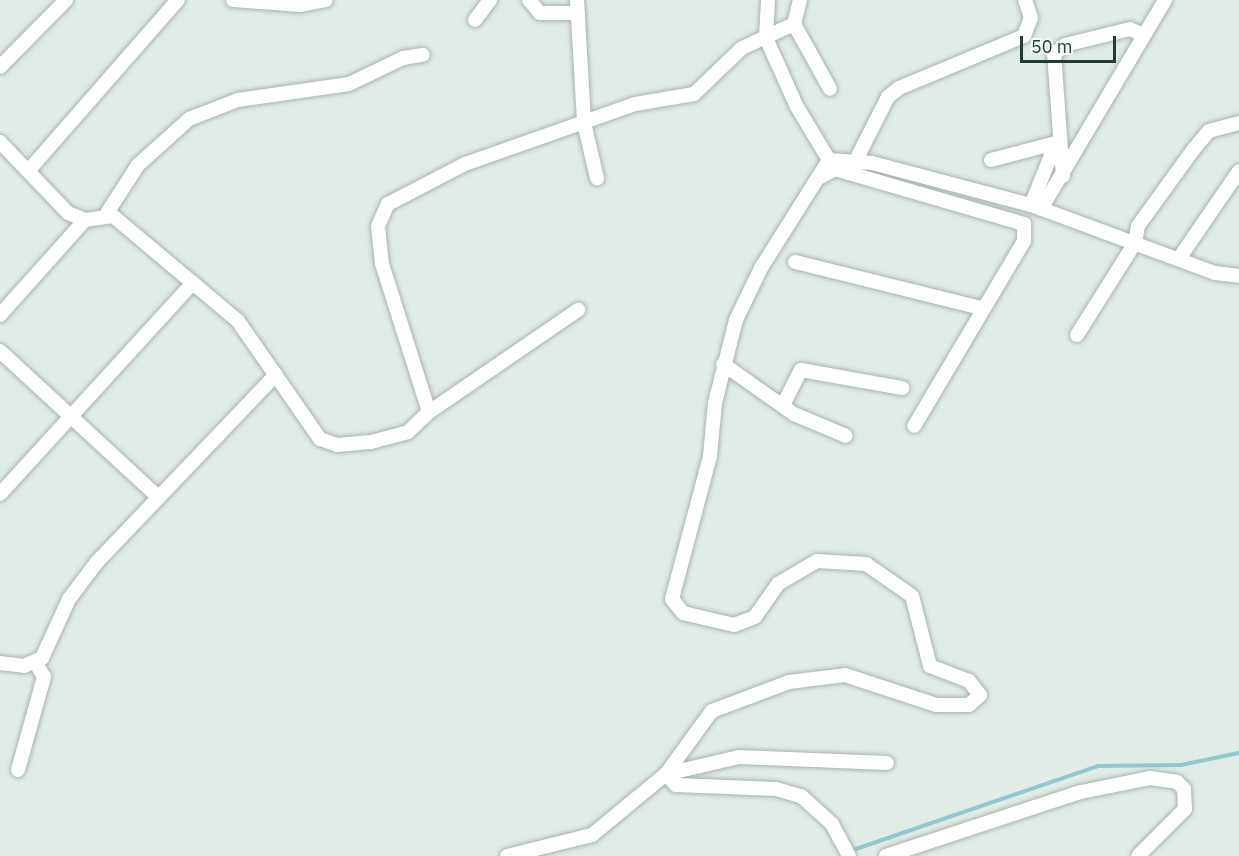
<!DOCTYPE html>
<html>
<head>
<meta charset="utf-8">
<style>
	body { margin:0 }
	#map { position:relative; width:1239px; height:856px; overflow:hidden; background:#e2ece6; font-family:"IBM Plex Sans",sans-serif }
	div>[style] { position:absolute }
	.stream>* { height:4px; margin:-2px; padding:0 2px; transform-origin:2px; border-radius:2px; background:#8ccacf }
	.roads { filter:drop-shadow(0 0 2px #a5b4ad) drop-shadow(0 0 2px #a5b4ad) }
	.minor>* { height:14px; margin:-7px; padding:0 7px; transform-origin:7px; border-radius:7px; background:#fff }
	span { translate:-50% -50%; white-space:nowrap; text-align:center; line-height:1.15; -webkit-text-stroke:4.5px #f2f8f5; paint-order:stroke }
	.scale { position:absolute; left:1020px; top:36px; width:96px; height:27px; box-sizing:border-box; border:3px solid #223c33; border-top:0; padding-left:8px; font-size:18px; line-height:21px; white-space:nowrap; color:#223c33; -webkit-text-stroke:4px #f2f8f5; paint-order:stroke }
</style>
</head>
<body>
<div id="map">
	<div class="stream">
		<i style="left:850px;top:851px;width:262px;rotate:-18.9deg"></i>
		<i style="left:1098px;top:766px;width:83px;rotate:-0.7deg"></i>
		<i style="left:1181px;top:765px;width:59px;rotate:-11.7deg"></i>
	</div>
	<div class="roads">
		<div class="minor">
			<i style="left:233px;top:0;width:68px;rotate:4.2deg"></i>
			<i style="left:301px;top:5px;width:25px;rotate:-11deg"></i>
			<i style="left:529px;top:0;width:17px;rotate:50deg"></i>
			<i style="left:540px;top:13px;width:38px"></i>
			<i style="left:577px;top:0;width:123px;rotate:86.7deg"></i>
			<i style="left:584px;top:123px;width:57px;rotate:76.7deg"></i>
			<i style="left:800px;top:0;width:25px;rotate:104deg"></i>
			<i style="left:794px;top:24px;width:74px;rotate:61deg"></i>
			<i style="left:475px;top:20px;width:25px;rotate:-53deg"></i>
			<i style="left:0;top:67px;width:94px;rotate:-45.4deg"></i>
			<i style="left:0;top:142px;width:98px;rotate:46.2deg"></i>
			<i style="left:68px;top:213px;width:18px;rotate:22deg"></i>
			<i style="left:85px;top:220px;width:28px;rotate:-8deg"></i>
			<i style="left:113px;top:216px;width:163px;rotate:40deg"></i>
			<i style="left:238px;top:321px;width:144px;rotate:55.2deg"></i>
			<i style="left:320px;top:439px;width:18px;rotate:19deg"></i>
			<i style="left:337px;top:445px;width:34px;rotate:-5deg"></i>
			<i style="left:371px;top:442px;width:38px;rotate:-15deg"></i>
			<i style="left:408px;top:432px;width:29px;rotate:-44deg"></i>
			<i style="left:429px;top:412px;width:155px;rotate:-107.6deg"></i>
			<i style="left:382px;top:264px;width:38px;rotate:-96deg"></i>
			<i style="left:378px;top:226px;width:24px;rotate:-66deg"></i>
			<i style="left:388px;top:204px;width:87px;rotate:-27.5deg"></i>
			<i style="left:465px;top:164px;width:180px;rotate:-19.4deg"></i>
			<i style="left:635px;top:104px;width:60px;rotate:-9.6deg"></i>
			<i style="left:694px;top:94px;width:66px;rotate:-43.8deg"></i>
			<i style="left:742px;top:48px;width:57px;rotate:-24.8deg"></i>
			<i style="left:829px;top:160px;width:43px;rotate:4deg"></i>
			<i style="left:872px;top:163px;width:164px;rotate:14.8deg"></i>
			<i style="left:1031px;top:205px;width:196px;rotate:20.3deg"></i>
			<i style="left:1215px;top:273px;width:24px;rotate:7deg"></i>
			<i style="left:856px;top:160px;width:71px;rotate:-63.1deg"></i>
			<i style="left:888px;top:97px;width:14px;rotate:-39deg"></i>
			<i style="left:899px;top:88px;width:135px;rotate:-22.6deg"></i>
			<i style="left:1024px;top:36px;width:19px;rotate:-69deg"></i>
			<i style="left:1031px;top:18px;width:19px;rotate:-108deg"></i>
			<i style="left:991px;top:160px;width:67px;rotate:-14.7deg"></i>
			<i style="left:29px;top:170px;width:226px;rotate:-48.8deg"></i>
			<i style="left:1063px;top:176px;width:122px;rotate:-94.2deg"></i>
			<i style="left:1054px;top:54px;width:14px;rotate:-39deg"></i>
			<i style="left:1065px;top:45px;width:67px;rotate:-13.8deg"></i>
			<i style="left:1130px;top:29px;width:14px;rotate:25deg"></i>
			<i style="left:820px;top:177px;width:17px;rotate:-28deg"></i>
			<i style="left:835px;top:169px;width:197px;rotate:16.2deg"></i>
			<i style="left:1024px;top:224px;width:17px;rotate:90deg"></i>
			<i style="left:1024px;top:241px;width:215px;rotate:120.7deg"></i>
			<i style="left:1031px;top:205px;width:67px;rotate:-68deg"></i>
			<i style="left:1041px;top:209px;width:243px;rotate:-59.3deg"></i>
			<i style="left:107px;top:213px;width:57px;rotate:-57.1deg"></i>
			<i style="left:138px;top:165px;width:69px;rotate:-42deg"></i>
			<i style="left:189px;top:119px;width:53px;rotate:-21.2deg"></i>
			<i style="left:238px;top:100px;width:112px;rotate:-8.2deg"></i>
			<i style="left:349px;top:84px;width:60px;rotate:-25.7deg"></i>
			<i style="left:403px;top:58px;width:20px;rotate:-9deg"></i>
			<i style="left:1180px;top:257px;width:104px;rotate:-55.5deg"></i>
			<i style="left:795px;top:262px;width:192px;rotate:13.9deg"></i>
			<i style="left:0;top:315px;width:127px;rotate:-48.2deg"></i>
			<i style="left:1077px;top:335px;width:109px;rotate:-57.8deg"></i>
			<i style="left:1135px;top:243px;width:17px;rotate:-80deg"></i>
			<i style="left:1138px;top:226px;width:94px;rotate:-54.1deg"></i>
			<i style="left:1193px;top:150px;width:25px;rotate:-50deg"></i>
			<i style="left:1209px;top:131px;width:31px;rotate:-15deg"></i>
			<i style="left:0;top:351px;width:215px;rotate:42.7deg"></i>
			<i style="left:723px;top:364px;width:87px;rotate:35.2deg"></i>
			<i style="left:794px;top:414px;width:56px;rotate:22.9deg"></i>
			<i style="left:783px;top:405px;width:39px;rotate:-63deg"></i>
			<i style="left:801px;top:370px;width:103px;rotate:10.1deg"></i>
			<i style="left:429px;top:412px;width:181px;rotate:-34.4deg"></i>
			<i style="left:0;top:494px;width:286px;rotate:-47.6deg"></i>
			<i style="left:0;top:663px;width:24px;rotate:7deg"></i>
			<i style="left:24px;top:666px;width:20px;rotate:-24deg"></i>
			<i style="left:42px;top:658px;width:65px;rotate:-65.4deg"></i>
			<i style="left:69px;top:599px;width:46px;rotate:-52.9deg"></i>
			<i style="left:97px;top:562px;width:259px;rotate:-46.3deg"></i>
			<i style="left:18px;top:770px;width:97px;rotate:-74.4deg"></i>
			<i style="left:44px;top:677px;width:16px;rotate:-120deg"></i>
			<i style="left:666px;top:774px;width:78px;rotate:-53.9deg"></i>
			<i style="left:712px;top:711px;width:82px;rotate:-20.6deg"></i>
			<i style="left:789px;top:682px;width:56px;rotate:-7.1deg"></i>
			<i style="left:845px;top:675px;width:96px;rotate:18.2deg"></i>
			<i style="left:936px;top:705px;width:33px"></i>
			<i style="left:969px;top:705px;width:15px;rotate:-42deg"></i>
			<i style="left:980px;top:695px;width:18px;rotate:-128deg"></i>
			<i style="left:969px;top:681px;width:42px;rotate:-159deg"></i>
			<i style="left:930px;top:666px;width:72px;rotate:-104.4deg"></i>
			<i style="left:912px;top:596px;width:56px;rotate:-145.2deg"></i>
			<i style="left:866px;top:564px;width:49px;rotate:-176.5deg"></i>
			<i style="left:817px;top:561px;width:45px;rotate:149.5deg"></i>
			<i style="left:778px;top:584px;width:40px;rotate:124.9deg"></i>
			<i style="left:755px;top:617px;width:22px;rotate:159deg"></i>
			<i style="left:734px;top:625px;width:52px;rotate:-166.8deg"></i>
			<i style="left:683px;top:613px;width:18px;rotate:-128deg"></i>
			<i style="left:672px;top:599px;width:148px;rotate:-75.1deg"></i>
			<i style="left:710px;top:456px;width:53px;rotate:-84.6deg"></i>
			<i style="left:715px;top:403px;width:86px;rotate:-75.8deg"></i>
			<i style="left:736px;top:320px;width:58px;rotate:-64.3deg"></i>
			<i style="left:761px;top:268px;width:128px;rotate:-57.8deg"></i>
			<i style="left:829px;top:160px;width:62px;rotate:-121.1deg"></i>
			<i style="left:797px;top:107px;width:76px;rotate:-114.2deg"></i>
			<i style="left:766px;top:38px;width:38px;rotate:-87deg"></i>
			<i style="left:666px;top:774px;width:15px;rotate:48deg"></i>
			<i style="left:676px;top:785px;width:100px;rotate:2.3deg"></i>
			<i style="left:776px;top:789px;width:26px;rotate:16deg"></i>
			<i style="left:801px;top:796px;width:42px;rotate:42.1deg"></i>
			<i style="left:832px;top:824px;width:36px;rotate:62deg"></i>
			<i style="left:507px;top:856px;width:88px;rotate:-13.9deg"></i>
			<i style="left:592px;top:835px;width:96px;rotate:-39.5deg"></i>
			<i style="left:666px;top:774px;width:75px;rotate:-13.1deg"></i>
			<i style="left:739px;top:757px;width:148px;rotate:2.3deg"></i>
			<i style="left:886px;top:856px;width:205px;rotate:-18.2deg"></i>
			<i style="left:1081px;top:792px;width:70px;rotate:-11.5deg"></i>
			<i style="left:1150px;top:778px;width:27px;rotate:8deg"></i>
			<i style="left:1177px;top:782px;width:10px;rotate:45deg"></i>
			<i style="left:1184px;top:789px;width:20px;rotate:87deg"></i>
			<i style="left:1185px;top:809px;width:66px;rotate:135deg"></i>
		</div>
	</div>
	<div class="scale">50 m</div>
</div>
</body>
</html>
